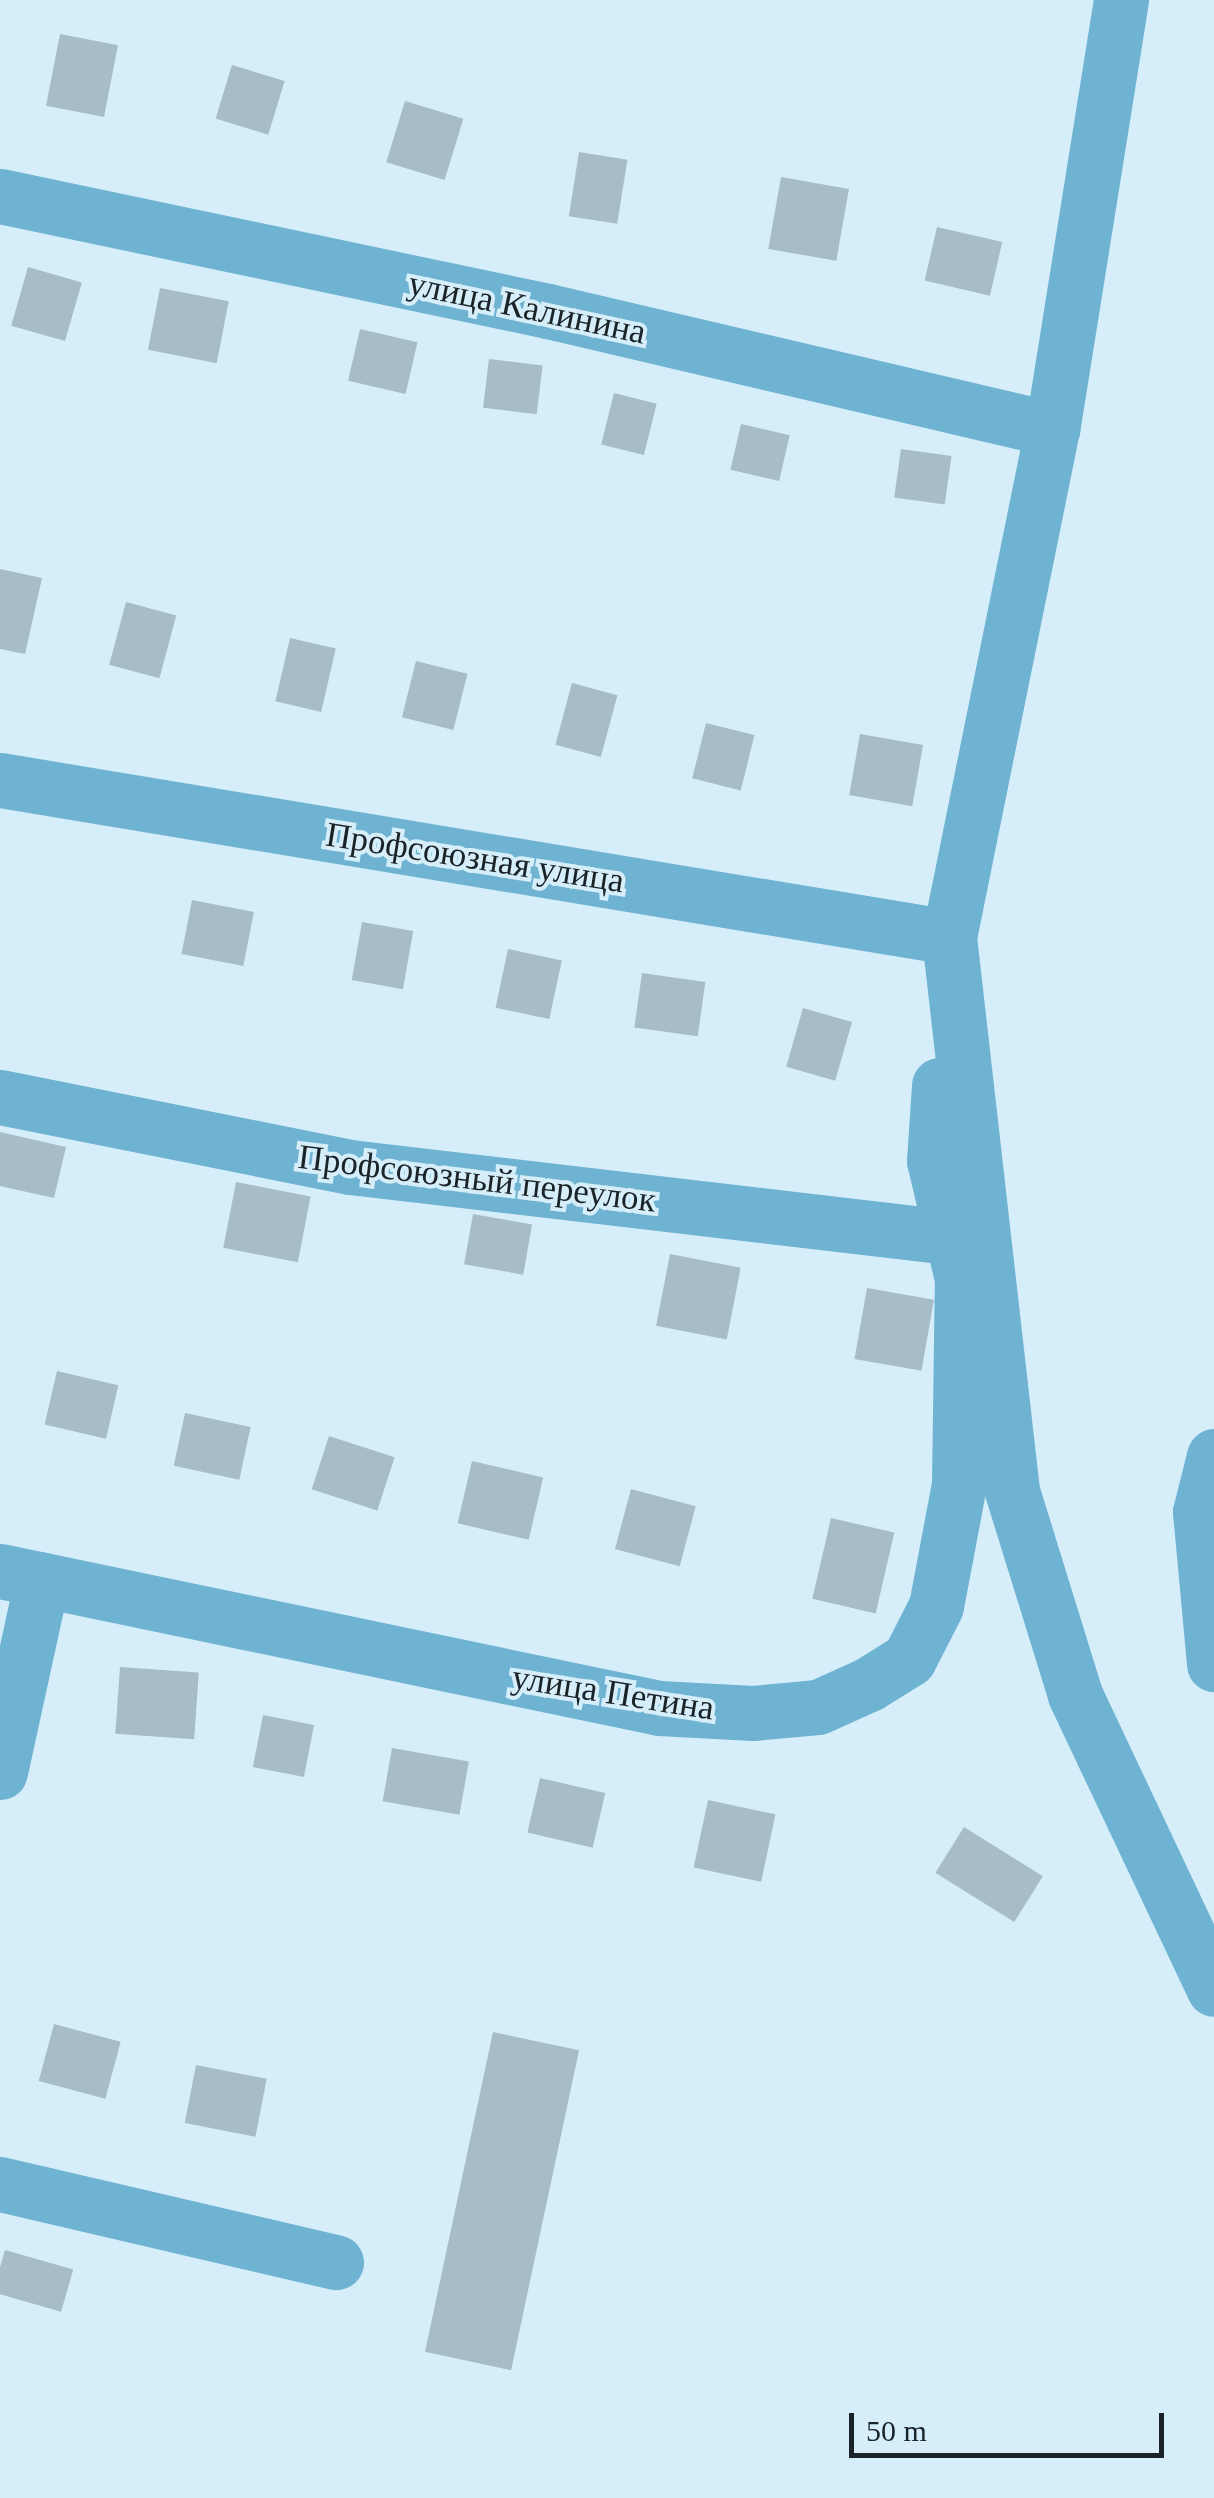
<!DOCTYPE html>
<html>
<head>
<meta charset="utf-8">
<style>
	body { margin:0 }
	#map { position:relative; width:1214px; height:2498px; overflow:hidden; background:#d6eefa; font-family:Georgia,serif }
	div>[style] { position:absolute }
	.building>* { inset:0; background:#a6bdc8; transform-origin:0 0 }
	.minor>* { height:55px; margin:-27.5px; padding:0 27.5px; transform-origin:27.5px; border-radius:27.5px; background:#6fb3d2 }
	span { translate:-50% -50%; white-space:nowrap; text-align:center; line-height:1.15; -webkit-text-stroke:8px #d6eefa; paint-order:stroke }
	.street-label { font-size:35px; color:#1a2327 }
	.scale { position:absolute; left:849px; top:2413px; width:315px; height:45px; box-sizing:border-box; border:5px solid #1a2327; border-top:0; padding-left:12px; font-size:30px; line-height:35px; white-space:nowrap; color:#1a2327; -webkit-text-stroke:8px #d6eefa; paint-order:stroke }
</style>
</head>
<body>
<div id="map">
	<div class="building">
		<i style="left:60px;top:34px;width:59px;height:73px;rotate:11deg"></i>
		<i style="left:232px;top:65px;width:55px;height:56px;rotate:17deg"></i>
		<i style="left:405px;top:101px;width:61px;height:64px;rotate:17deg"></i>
		<i style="left:579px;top:152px;width:49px;height:65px;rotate:9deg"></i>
		<i style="left:781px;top:177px;width:69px;height:73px;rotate:10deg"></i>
		<i style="left:937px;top:227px;width:67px;height:55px;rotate:13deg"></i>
		<i style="left:28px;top:267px;width:56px;height:61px;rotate:16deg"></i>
		<i style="left:160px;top:288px;width:70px;height:63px;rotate:11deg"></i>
		<i style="left:360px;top:329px;width:59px;height:53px;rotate:13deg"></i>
		<i style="left:489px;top:359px;width:54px;height:49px;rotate:7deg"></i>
		<i style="left:614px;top:393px;width:44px;height:53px;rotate:14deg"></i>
		<i style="left:741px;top:424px;width:50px;height:47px;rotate:13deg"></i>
		<i style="left:901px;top:449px;width:51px;height:49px;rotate:8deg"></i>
		<i style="clip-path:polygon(0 569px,42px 578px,25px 654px,0 649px)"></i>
		<i style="left:126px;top:602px;width:52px;height:65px;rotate:15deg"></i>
		<i style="left:290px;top:638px;width:47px;height:65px;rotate:13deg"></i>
		<i style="left:416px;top:661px;width:53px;height:58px;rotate:14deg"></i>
		<i style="left:572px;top:683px;width:47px;height:64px;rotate:15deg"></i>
		<i style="left:706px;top:723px;width:50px;height:57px;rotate:14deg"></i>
		<i style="left:860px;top:734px;width:64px;height:62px;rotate:10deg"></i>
		<i style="left:192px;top:900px;width:63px;height:55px;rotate:11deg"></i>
		<i style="left:362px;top:922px;width:52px;height:59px;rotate:10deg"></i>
		<i style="left:508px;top:949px;width:55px;height:60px;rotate:12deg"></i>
		<i style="left:642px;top:973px;width:64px;height:55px;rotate:8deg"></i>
		<i style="left:803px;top:1008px;width:51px;height:61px;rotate:16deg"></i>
		<i style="clip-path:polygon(0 1132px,66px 1147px,54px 1198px,0 1186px)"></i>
		<i style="left:236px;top:1182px;width:76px;height:67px;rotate:11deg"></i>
		<i style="left:473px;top:1214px;width:60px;height:51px;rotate:10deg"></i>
		<i style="left:670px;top:1254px;width:72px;height:73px;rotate:11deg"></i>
		<i style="left:867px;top:1288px;width:68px;height:72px;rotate:10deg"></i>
		<i style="left:57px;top:1371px;width:63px;height:55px;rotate:13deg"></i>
		<i style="left:185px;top:1413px;width:67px;height:54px;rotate:12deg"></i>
		<i style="left:329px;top:1436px;width:69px;height:56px;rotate:18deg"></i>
		<i style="left:472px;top:1461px;width:73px;height:64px;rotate:13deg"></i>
		<i style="left:631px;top:1489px;width:67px;height:62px;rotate:15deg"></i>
		<i style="left:831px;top:1518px;width:65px;height:83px;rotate:13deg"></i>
		<i style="left:120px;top:1667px;width:79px;height:67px;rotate:4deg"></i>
		<i style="left:263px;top:1715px;width:52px;height:53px;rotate:11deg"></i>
		<i style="left:392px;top:1748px;width:78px;height:54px;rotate:10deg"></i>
		<i style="left:540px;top:1778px;width:67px;height:56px;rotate:13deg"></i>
		<i style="left:708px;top:1800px;width:69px;height:69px;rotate:12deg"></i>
		<i style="left:964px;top:1827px;width:93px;height:54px;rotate:32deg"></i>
		<i style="left:54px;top:2024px;width:69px;height:59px;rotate:15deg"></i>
		<i style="left:493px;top:2032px;width:88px;height:327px;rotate:12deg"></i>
		<i style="left:196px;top:2065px;width:72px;height:59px;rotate:11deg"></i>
		<i style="left:5px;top:2250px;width:71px;height:44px;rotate:16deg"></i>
	</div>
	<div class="minor">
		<i style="left:1121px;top:0;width:435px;rotate:99.1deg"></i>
		<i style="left:1052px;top:429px;width:518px;rotate:101.46deg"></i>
		<i style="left:949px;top:937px;width:558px;rotate:83.51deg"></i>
		<i style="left:1012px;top:1491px;width:214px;rotate:72.8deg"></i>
		<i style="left:1075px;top:1695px;width:325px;rotate:64.7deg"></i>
		<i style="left:0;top:196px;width:560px;rotate:11.85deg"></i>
		<i style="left:548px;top:311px;width:518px;rotate:13.18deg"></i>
		<i style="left:0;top:780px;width:962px;rotate:9.39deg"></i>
		<i style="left:0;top:1097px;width:357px;rotate:11.3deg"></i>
		<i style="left:350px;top:1167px;width:611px;rotate:6.67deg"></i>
		<i style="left:1214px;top:1456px;width:58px;rotate:104deg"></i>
		<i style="left:1200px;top:1512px;width:153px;rotate:84.7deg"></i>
		<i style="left:0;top:1571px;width:673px;rotate:11.74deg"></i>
		<i style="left:659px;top:1708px;width:94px;rotate:3deg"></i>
		<i style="left:753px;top:1713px;width:65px;rotate:-5.3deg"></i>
		<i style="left:818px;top:1707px;width:56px;rotate:-24.3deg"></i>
		<i style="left:869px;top:1684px;width:47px;rotate:-32deg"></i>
		<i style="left:909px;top:1659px;width:59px;rotate:-63deg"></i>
		<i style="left:936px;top:1606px;width:124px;rotate:-79.3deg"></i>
		<i style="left:959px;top:1484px;width:205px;rotate:-89.2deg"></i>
		<i style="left:962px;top:1279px;width:121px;rotate:-103.3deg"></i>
		<i style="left:934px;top:1161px;width:76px;rotate:-86.2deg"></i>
		<i style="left:0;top:1772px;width:197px;rotate:-77.7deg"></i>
		<i style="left:0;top:2184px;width:345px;rotate:13.1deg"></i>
	</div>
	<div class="street-label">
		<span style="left:527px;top:308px;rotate:12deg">улица Калинина</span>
		<span style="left:475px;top:858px;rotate:9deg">Профсоюзная улица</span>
		<span style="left:477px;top:1179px;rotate:7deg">Профсоюзный переулок</span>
		<span style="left:613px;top:1693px;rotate:9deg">улица Петина</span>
	</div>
	<div class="scale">50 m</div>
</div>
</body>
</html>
